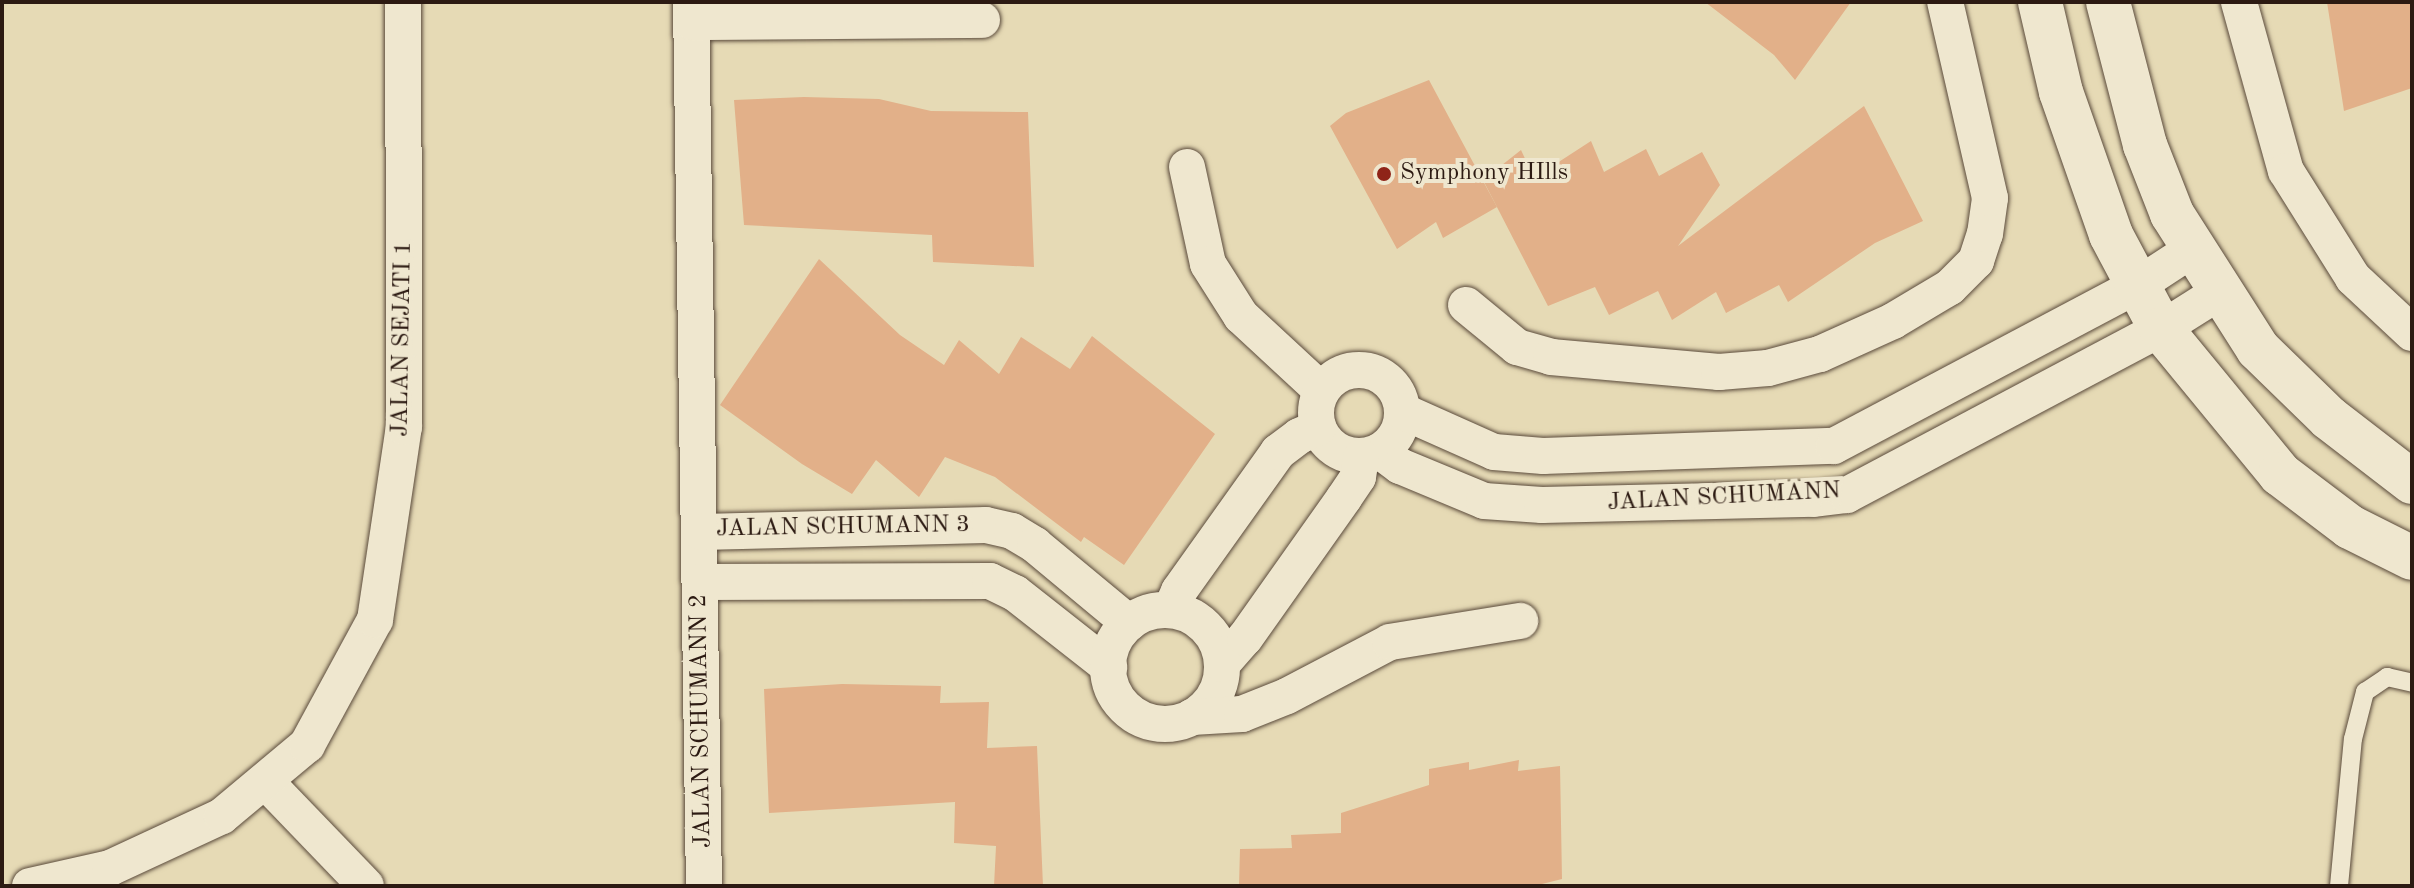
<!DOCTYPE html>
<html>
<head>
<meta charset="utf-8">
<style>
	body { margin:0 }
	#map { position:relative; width:2414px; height:888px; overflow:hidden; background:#e6dab5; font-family:"Old Standard TT",serif }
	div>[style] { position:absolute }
	.building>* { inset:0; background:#e2b089 }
	.roads { filter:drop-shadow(0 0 2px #5a4a3b) drop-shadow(0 0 2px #5a4a3b) }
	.lane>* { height:18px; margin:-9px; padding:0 9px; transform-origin:9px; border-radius:9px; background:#efe7cf }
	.street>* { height:36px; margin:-18px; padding:0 18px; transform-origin:18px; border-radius:18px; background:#efe7cf }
	.street>.ring { margin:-18px; padding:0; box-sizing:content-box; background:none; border:36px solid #efe7cf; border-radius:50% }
	.secondary>* { height:44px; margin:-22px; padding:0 22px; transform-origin:22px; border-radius:22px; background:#efe7cf }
	.dots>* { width:22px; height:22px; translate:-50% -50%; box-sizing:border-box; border:4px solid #efe7cf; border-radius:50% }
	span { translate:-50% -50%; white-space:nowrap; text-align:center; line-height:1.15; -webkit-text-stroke:8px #efe7cf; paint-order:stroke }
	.poi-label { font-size:24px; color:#2c1a12 }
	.left { translate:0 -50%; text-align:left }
	.street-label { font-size:24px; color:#2c1a12 }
	.frame { position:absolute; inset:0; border:4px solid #2c1a12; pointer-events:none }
</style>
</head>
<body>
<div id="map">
	<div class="building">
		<i style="clip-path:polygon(1705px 2px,1851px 2px,1795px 80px,1774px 55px)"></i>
		<i style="clip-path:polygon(2327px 2px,2412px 2px,2412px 88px,2344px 111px)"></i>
		<i style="clip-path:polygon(1429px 80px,1497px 207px,1443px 238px,1436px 222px,1397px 249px,1330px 126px,1346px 113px)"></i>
		<i style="clip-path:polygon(804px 97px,879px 99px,931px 111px,1028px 112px,1034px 267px,933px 262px,932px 235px,744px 225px,734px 100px)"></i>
		<i style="clip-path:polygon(1864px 106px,1923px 221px,1875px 243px,1788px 302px,1779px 285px,1726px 313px,1716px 292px,1672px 320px,1658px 291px,1609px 315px,1595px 287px,1548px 306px,1483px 180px,1521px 150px,1534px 178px,1591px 141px,1604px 172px,1646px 149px,1659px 176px,1702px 152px,1720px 185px,1678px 246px)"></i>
		<i style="clip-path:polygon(819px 259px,900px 335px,944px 365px,959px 340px,999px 374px,1021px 337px,1070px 369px,1092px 336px,1215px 434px,1124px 565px,1084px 537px,1081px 542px,995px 477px,945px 457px,919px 497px,876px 460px,852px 494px,802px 464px,720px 405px)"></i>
		<i style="clip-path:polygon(842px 684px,941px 686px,940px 703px,989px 702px,987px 748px,1037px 746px,1043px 886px,994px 886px,996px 846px,954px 843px,955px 802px,769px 813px,764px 689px)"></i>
		<i style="clip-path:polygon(1519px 760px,1518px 771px,1560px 766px,1562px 879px,1534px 886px,1239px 886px,1240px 849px,1292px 848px,1291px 835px,1341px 833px,1341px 813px,1429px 785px,1429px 769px,1469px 762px,1469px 770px)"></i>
	</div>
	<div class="roads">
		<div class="lane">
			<i style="left:2339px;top:886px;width:148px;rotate:-84.6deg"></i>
			<i style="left:2353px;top:739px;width:49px;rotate:-75.7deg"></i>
			<i style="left:2365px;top:692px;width:27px;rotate:-34deg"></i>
			<i style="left:2387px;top:677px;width:26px;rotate:13deg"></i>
		</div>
		<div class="street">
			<i style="left:691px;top:2px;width:884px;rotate:89.16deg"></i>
			<i style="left:2239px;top:2px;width:175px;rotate:74.5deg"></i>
			<i style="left:2286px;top:171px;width:126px;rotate:57.9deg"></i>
			<i style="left:2353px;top:278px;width:81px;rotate:43deg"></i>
			<i style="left:692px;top:22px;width:290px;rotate:-0.4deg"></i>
			<i style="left:1187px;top:167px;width:99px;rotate:77.8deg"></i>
			<i style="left:1208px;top:264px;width:62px;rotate:57.6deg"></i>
			<i style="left:1241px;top:316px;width:110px;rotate:42.8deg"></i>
			<i style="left:1466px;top:305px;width:66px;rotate:39.5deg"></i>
			<i style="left:1517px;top:347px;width:35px;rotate:16deg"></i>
			<i style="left:1551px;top:357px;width:169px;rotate:5.1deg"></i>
			<i style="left:1719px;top:372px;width:49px;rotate:-4.7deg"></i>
			<i style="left:1768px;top:368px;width:54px;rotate:-15.1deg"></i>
			<i style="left:1820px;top:354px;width:80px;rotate:-24.3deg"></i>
			<i style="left:1893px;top:321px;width:66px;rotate:-30.8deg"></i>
			<i style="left:1950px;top:287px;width:37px;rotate:-45deg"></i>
			<i style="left:1976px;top:261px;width:28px;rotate:-72deg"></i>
			<i style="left:1985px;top:234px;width:36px;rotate:-82deg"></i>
			<i style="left:1990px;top:198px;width:201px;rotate:-102.9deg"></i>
			<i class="ring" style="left:1316px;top:370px;width:50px;height:50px"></i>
			<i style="left:1402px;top:411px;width:101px;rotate:24deg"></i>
			<i style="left:1494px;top:452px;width:49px;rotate:4.7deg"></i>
			<i style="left:1543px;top:456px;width:291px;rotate:-2deg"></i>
			<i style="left:1834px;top:446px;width:344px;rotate:-27.9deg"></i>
			<i style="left:2138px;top:285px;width:66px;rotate:-33.2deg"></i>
			<i style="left:1380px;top:451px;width:25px;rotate:37deg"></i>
			<i style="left:1400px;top:466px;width:91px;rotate:22.6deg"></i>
			<i style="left:1484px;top:501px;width:58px;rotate:3.9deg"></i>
			<i style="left:1542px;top:505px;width:272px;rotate:-1.3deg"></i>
			<i style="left:1814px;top:499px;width:33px;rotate:-7deg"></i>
			<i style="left:1847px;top:495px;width:355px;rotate:-27.9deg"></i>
			<i style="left:2161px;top:329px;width:71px;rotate:-32.3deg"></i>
			<i style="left:701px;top:532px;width:285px;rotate:-1.4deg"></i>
			<i style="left:986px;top:525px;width:27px;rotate:13deg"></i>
			<i style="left:1012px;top:531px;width:27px;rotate:31deg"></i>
			<i style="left:1035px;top:545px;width:122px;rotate:39.7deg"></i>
			<i style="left:701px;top:582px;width:289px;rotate:-0.2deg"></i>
			<i style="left:990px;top:581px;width:28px;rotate:26deg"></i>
			<i style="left:1015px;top:593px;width:120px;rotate:38.2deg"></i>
			<i style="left:1171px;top:609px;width:20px;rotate:-66deg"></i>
			<i style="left:1179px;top:591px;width:171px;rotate:-54.5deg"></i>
			<i style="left:1278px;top:452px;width:26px;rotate:-37deg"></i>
			<i style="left:1299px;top:436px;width:21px;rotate:-23deg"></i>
			<i class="ring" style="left:1108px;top:610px;width:78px;height:78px"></i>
			<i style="left:1222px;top:664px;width:35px;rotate:-49deg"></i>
			<i style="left:1245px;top:638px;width:171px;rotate:-54.7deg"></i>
			<i style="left:1344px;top:498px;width:25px;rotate:-56deg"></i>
			<i style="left:1358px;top:477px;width:20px;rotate:-81deg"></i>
			<i style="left:1192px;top:717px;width:50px;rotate:-3.4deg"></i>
			<i style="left:1242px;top:714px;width:48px;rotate:-21.8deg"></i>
			<i style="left:1287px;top:696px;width:116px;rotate:-27.7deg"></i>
			<i style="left:1390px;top:642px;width:132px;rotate:-9.2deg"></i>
			<i style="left:266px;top:782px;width:144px;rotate:46.1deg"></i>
			<i style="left:30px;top:886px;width:82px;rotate:-12.7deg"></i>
			<i style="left:110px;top:868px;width:123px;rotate:-24.9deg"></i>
			<i style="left:222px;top:816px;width:111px;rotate:-39.9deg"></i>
			<i style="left:307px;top:745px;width:142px;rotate:-61.5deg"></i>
			<i style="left:375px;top:620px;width:195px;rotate:-81.5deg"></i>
			<i style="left:404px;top:427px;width:425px;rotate:-90.1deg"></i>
		</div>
		<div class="secondary">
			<i style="left:2040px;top:2px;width:92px;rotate:76.9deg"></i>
			<i style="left:2061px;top:92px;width:151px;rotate:70.7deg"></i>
			<i style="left:2111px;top:235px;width:106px;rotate:62deg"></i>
			<i style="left:2161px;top:329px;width:188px;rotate:50.6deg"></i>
			<i style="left:2280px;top:474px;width:88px;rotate:37.1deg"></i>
			<i style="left:2350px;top:527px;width:69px;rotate:26.6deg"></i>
			<i style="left:2108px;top:2px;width:148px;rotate:75.5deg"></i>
			<i style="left:2145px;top:145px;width:74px;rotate:68.6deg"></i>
			<i style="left:2172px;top:214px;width:160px;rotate:57.5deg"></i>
			<i style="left:2258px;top:349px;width:99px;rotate:44.2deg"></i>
			<i style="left:2329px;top:418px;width:105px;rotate:37.6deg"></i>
		</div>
	</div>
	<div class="dots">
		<i style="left:1384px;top:174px;background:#8f2418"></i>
	</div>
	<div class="poi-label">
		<span class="left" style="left:1400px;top:174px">Symphony HIlls</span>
	</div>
	<div class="street-label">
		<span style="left:403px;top:339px;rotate:-89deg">JALAN SEJATI 1</span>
		<span style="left:1724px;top:498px;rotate:-3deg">JALAN SCHUMANN</span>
		<span style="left:843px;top:528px;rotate:-1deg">JALAN SCHUMANN 3</span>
		<span style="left:702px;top:721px;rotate:-91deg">JALAN SCHUMANN 2</span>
	</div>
	<div class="frame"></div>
</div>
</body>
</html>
